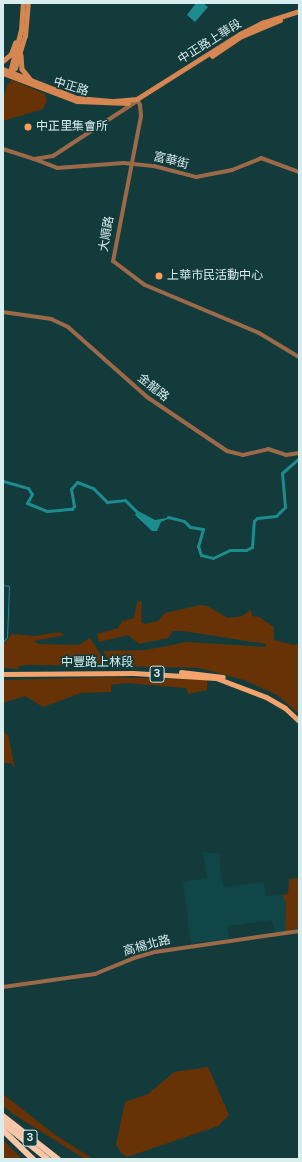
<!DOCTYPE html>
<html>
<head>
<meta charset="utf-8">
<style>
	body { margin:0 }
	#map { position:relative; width:302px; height:1162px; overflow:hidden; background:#133b3c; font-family:Karla,"Noto Sans TC",sans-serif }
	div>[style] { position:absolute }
	.built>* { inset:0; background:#114648 }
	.green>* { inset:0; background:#673205 }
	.water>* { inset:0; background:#1d8c8f }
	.stream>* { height:1px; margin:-0.5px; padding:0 0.5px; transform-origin:0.5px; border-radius:0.5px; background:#1d8c8f }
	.canal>* { height:3px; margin:-1.5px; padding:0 1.5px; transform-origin:1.5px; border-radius:1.5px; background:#1d8c8f }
	.tertiary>* { height:4px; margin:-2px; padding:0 2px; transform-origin:2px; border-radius:2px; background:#9c6a49 }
	.secondary>* { height:4.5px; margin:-2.25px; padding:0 2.25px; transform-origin:2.25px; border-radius:2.25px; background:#d58651 }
	.primary>* { height:5px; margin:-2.5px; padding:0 2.5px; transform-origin:2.5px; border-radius:2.5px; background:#f5a36d }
	.motorway>* { height:5.5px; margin:-2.75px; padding:0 2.75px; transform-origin:2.75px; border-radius:2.75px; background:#f9c7a8 }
	.dots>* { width:11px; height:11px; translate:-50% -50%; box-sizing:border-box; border:2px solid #133b3c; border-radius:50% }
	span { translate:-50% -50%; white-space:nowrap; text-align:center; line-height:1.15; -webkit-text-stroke:3px #133b3c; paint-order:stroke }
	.shield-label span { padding:1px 3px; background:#133b3c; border:1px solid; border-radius:3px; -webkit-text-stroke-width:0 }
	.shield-label { font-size:11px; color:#d8eded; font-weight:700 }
	.street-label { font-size:12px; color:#d8eded }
	.poi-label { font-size:12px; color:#d8eded }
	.left { translate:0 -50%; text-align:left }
	.frame { position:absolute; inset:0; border:4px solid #d8eded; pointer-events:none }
</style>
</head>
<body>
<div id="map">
	<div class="built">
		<i style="clip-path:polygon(203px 852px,219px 854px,223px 887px,264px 882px,265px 896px,282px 895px,286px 902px,285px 931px,275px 933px,272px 920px,227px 926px,229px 939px,191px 943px,183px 882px,207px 878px)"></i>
	</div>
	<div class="green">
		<i style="clip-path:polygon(12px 80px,45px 94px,47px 101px,43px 109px,3px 121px,3px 99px,7px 85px)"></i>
		<i style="clip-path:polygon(142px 601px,141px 622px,145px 624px,158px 621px,165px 613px,200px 605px,207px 606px,228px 618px,242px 616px,251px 610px,252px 616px,259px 617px,274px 627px,274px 640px,294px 645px,299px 643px,299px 714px,277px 695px,244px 680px,211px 671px,198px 668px,112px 666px,103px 651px,145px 650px,187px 642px,266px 647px,266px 644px,183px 631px,173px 631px,168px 638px,139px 644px,128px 635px,99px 642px,97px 634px,118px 628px,122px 621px,134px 618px,137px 602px)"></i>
		<i style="clip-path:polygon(59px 632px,65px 635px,34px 641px,39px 644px,78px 645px,90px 638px,108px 666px,26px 665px,20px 666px,18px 669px,3px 668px,3px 645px,12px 634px,35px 636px)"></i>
		<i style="clip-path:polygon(108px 677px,207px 680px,207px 690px,188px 694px,186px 688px,125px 683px,111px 685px,111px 692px,81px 693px,43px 707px,25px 696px,3px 703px,3px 680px)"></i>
		<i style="clip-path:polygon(3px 732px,8px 735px,15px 768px,11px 763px,4px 763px,3px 770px)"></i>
		<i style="clip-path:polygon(299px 878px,299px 928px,285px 931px,286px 902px,282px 895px,288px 894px,289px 879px)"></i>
		<i style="clip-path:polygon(208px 1067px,229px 1115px,218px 1126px,127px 1157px,121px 1153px,116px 1144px,125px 1102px,148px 1094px,174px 1072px)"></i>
		<i style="clip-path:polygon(3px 1094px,54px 1134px,93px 1159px,85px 1159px,13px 1114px,3px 1106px)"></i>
		<i style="clip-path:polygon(3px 1140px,22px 1159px,3px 1159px)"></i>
	</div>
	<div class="water">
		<i style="clip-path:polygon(196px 3px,203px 3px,208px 7px,195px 22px,187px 15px)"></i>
		<i style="clip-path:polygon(138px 511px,155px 520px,172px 517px,161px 522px,157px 531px,152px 531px,135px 515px)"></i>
	</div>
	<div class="stream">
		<i style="left:3px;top:585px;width:6px;rotate:9deg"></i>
		<i style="left:9px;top:586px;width:51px;rotate:92.2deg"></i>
		<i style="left:7px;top:637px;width:6px;rotate:129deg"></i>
	</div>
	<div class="canal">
		<i style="left:3px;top:481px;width:26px;rotate:16deg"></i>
		<i style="left:28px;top:488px;width:7px;rotate:56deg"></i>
		<i style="left:32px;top:494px;width:10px;rotate:119deg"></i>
		<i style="left:27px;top:503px;width:22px;rotate:22deg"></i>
		<i style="left:47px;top:511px;width:25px;rotate:-5deg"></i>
		<i style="left:72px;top:509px;width:4px;rotate:-56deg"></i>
		<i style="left:74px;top:506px;width:17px;rotate:-100deg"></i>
		<i style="left:71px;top:489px;width:9px;rotate:-49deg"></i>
		<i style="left:77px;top:482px;width:17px;rotate:21deg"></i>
		<i style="left:93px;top:488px;width:20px;rotate:45deg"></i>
		<i style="left:107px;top:502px;width:18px;rotate:-6deg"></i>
		<i style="left:125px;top:500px;width:18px;rotate:45deg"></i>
		<i style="left:168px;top:517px;width:16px;rotate:14deg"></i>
		<i style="left:184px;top:521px;width:8px;rotate:45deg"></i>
		<i style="left:190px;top:527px;width:13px;rotate:9deg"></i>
		<i style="left:203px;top:529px;width:18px;rotate:106deg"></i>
		<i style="left:198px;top:546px;width:9px;rotate:72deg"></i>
		<i style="left:201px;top:555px;width:12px;rotate:14deg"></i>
		<i style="left:213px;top:558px;width:19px;rotate:-25deg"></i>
		<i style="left:230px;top:550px;width:16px"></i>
		<i style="left:246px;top:550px;width:7px;rotate:-27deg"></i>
		<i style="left:252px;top:547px;width:26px;rotate:-86deg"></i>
		<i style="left:254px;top:521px;width:4px;rotate:-45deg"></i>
		<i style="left:257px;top:518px;width:19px;rotate:-6deg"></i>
		<i style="left:276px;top:516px;width:13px;rotate:-45deg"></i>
		<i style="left:285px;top:507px;width:34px;rotate:-95deg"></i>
		<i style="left:282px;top:473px;width:23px;rotate:-41deg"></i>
	</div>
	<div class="tertiary">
		<i style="left:137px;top:99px;width:7px;rotate:63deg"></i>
		<i style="left:140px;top:105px;width:11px;rotate:85deg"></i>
		<i style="left:141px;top:116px;width:148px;rotate:100.9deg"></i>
		<i style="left:113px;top:261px;width:40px;rotate:37deg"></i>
		<i style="left:145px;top:285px;width:124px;rotate:22.8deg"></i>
		<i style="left:259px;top:333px;width:47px;rotate:31deg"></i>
		<i style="left:3px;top:149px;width:33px;rotate:18deg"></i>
		<i style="left:34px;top:159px;width:19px;rotate:-9deg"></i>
		<i style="left:53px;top:156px;width:100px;rotate:-33.2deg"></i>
		<i style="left:34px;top:159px;width:25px;rotate:21deg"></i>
		<i style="left:57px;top:168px;width:67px;rotate:-4.3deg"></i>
		<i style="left:124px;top:163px;width:30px;rotate:6deg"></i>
		<i style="left:154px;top:166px;width:43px;rotate:14.7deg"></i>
		<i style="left:196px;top:177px;width:37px;rotate:-11deg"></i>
		<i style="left:232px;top:170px;width:31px;rotate:-22deg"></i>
		<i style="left:261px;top:158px;width:40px;rotate:20.2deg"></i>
		<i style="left:3px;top:312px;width:49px;rotate:8.3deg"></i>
		<i style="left:51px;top:319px;width:19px;rotate:25deg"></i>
		<i style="left:68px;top:327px;width:106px;rotate:41.5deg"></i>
		<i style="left:147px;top:397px;width:97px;rotate:34deg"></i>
		<i style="left:227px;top:451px;width:16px;rotate:14deg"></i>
		<i style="left:243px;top:455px;width:26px;rotate:-13deg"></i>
		<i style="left:268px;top:449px;width:19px;rotate:18deg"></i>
		<i style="left:286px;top:455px;width:13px;rotate:-9deg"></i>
		<i style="left:3px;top:987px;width:93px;rotate:-8deg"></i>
		<i style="left:95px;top:974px;width:42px;rotate:-22.3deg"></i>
		<i style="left:134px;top:958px;width:22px;rotate:-16deg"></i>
		<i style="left:155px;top:952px;width:146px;rotate:-8.3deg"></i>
	</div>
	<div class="secondary">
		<i style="left:21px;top:55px;width:14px;rotate:86deg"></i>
		<i style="left:22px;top:69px;width:13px;rotate:51deg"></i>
		<i style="left:212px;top:56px;width:36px;rotate:-34deg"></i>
		<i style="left:242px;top:36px;width:41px;rotate:-22.8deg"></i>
		<i style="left:3px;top:61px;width:11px;rotate:-41deg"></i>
		<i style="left:11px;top:54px;width:12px;rotate:-70deg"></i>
		<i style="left:3px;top:69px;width:79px;rotate:21.4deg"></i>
		<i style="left:77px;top:98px;width:37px;rotate:5deg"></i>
		<i style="left:114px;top:101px;width:23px;rotate:-5deg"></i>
		<i style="left:137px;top:99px;width:122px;rotate:-32.3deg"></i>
		<i style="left:240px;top:34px;width:25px;rotate:-27deg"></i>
		<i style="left:262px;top:23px;width:39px;rotate:-18deg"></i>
		<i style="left:10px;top:72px;width:6px;rotate:-39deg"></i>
		<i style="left:15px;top:68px;width:34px;rotate:-73deg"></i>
		<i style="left:25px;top:36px;width:33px;rotate:-85deg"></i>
		<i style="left:10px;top:72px;width:43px;rotate:-75.3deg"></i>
		<i style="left:21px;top:30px;width:27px;rotate:-86deg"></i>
		<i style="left:3px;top:73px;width:79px;rotate:20.7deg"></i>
		<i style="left:77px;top:101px;width:51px;rotate:2.2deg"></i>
	</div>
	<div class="primary">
		<i style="left:181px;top:672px;width:42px;rotate:6.8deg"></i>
		<i style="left:3px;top:674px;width:130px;rotate:-0.4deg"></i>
		<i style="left:133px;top:673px;width:83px;rotate:3.4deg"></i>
		<i style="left:216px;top:678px;width:53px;rotate:20.8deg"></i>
		<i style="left:266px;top:697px;width:22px;rotate:30deg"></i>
		<i style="left:285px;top:708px;width:19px;rotate:43deg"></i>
	</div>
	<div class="motorway">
		<i style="left:3px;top:1116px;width:70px;rotate:38deg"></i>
		<i style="left:3px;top:1123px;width:58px;rotate:38.7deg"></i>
		<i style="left:3px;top:1130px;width:42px;rotate:44deg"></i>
	</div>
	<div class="dots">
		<i style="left:28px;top:127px;background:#fe9c58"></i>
		<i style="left:159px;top:276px;background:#fe9c58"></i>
	</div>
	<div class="shield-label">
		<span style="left:157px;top:674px">3</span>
		<span style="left:30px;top:1138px">3</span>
	</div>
	<div class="street-label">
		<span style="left:210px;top:42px;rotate:-32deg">中正路上華段</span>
		<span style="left:71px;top:87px;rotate:17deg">中正路</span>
		<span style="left:171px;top:161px;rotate:14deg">富華街</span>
		<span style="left:107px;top:234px;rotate:-80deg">大順路</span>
		<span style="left:153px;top:388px;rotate:38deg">金龍路</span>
		<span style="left:97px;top:663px">中豐路上林段</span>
		<span style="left:147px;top:946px;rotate:-15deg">高楊北路</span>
	</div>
	<div class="poi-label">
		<span class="left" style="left:36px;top:127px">中正里集會所</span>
		<span class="left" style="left:167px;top:276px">上華市民活動中心</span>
	</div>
	<div class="frame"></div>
</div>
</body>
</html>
